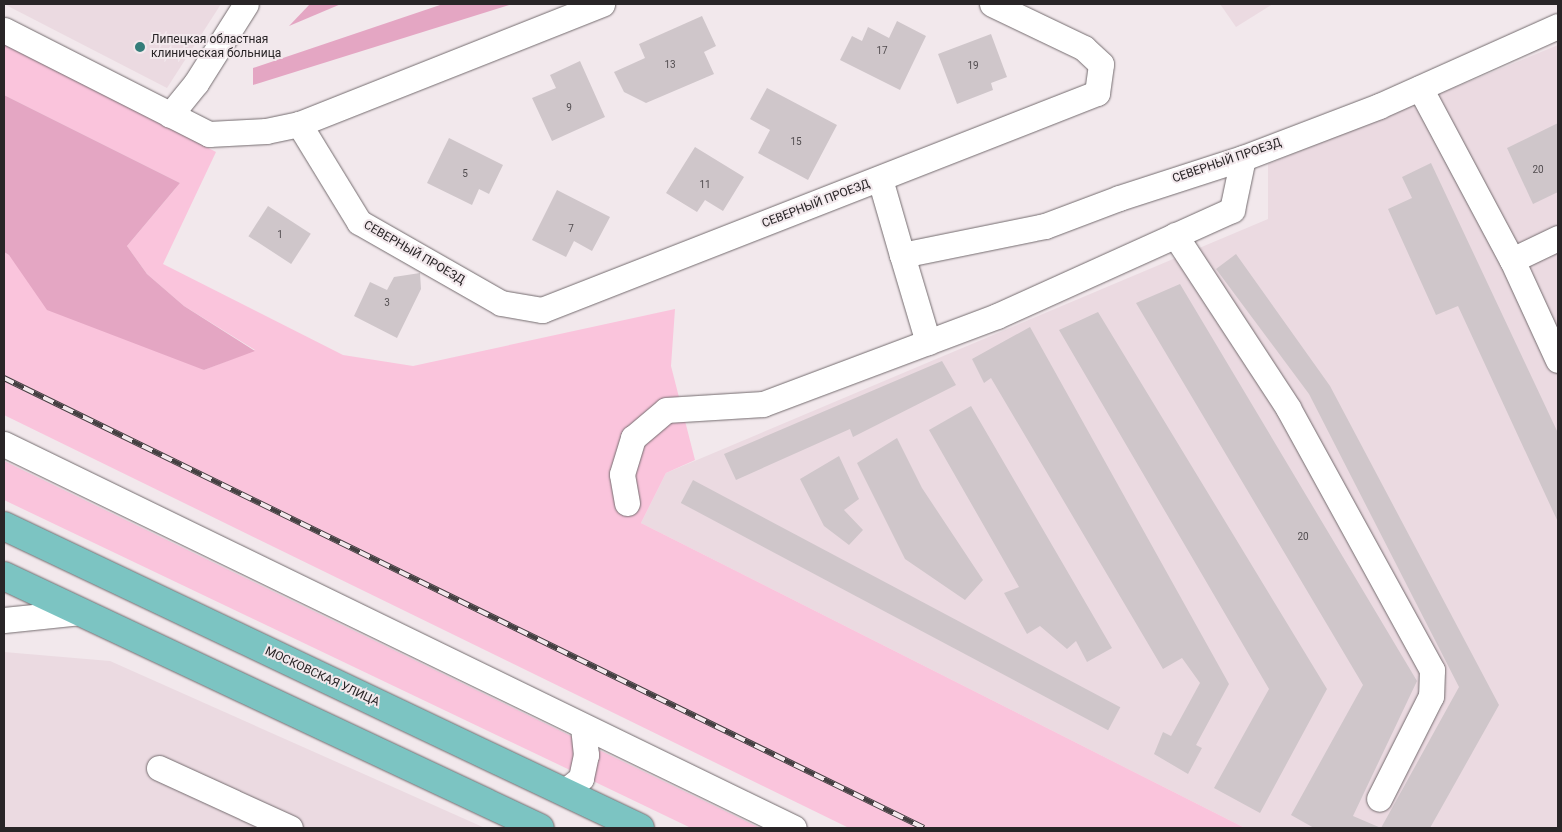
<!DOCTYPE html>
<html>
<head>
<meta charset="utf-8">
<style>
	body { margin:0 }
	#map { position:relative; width:1562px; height:832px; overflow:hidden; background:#f2e8ec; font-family:Roboto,sans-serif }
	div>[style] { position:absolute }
	.built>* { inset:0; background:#ebdae1 }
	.green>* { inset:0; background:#fac4dc }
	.forest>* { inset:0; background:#e4a6c3 }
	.building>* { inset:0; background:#cfc6ca; transform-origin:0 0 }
	.roads { filter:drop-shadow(0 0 1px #746c6f) drop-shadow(0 0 1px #746c6f) }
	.minor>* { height:25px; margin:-12.5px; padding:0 12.5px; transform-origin:12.5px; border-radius:12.5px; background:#fff }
	.major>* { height:28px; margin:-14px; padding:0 14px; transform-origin:14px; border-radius:14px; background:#7cc4c2 }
	.rail>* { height:5.5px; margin-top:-2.75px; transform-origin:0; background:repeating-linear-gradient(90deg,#f2e8ec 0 11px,#444042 0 22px); box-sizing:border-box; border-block:1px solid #444042 }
	.dots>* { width:14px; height:14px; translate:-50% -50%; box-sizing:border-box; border:2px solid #f2e8ec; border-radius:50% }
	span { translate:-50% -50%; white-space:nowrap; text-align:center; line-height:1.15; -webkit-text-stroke:4px #f2e8ec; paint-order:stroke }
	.number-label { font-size:10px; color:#524d50 }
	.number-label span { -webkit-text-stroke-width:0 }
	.poi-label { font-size:12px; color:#292527 }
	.left { translate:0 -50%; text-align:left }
	.street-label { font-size:12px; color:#292527 }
	.frame { position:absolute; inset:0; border:5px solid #292527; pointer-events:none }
</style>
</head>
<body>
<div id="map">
	<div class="built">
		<i style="clip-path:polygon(4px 4px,221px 4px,167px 88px)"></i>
		<i style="clip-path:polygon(1220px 4px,1273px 4px,1236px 27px)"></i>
		<i style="clip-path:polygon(1558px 45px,1558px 828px,1245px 828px,641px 523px,666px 473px,1268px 219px,1268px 164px)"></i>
		<i style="clip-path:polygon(4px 652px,110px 661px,485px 828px,4px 828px)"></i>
	</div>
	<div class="green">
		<i style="clip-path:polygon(4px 40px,216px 152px,163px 264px,343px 355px,413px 366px,675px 309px,671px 366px,695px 460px,666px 473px,641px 523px,1245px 828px,849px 828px,4px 415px,4px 252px,204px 370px,255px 350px,184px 306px,147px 274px,127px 246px,180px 183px,4px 95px)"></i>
		<i style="clip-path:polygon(4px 461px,575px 738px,572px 771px,4px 500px)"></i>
		<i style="clip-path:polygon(597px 749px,760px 828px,691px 828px,593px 781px)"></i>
	</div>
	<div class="forest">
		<i style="clip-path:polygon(310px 4px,341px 4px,289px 26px)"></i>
		<i style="clip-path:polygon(443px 4px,512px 4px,253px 85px,253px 68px)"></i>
		<i style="clip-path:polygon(4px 95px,180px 183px,127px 246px,147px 274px,184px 306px,255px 351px,204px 370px,47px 310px,9px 255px,4px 252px)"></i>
	</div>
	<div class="building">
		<i style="clip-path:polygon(702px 16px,716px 46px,704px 52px,714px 74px,646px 103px,624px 92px,614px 72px,645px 58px,639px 44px)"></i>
		<i style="clip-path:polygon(897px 21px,926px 36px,900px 90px,840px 60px,852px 36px,862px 41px,868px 27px,889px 38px)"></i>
		<i style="clip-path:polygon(991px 34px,1007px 77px,991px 83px,993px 90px,957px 104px,938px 54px)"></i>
		<i style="clip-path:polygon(580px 61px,605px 117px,552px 141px,532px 98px,556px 88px,550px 75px)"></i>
		<i style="clip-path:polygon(767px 88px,837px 125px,808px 180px,758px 153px,770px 130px,750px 119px)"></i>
		<i style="clip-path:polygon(1558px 123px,1558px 192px,1533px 204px,1507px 148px)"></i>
		<i style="clip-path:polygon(449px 138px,503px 165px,489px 194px,479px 189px,472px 205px,427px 183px)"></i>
		<i style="clip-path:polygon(695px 147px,744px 177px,723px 211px,705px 200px,697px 212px,666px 193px)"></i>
		<i style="clip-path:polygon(1431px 163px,1558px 433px,1558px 522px,1458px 306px,1436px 315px,1388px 209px,1412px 198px,1402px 177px)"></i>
		<i style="clip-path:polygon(557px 190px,610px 217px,592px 251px,574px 241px,566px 257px,532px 240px)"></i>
		<i style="left:268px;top:206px;width:51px;height:36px;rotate:33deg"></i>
		<i style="clip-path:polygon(1236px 254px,1330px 386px,1499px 705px,1430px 828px,1314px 828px,1291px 815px,1363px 685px,1136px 303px,1180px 284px,1417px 681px,1353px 816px,1381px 828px,1459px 687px,1309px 394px,1216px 269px)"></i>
		<i style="clip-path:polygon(420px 273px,421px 289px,397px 338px,354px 316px,370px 282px,387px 290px,394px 277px)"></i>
		<i style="clip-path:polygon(1098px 312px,1327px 689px,1260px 813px,1214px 788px,1269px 689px,1059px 330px)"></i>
		<i style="clip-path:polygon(1030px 327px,1229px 684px,1196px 745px,1202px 748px,1188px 774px,1154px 754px,1163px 732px,1171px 736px,1200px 683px,1182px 658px,1163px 669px,991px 378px,984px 383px,972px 359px)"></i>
		<i style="clip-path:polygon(942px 361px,956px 385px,853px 437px,850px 429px,736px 480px,724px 454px)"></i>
		<i style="clip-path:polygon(971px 406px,1112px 648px,1087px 662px,1076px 641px,1067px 649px,1040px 626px,1027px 634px,1004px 593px,1019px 587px,929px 430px)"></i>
		<i style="clip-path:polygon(897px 438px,922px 488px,983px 580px,965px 600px,905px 559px,857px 463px)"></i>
		<i style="clip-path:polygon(839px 456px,859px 499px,844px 510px,863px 530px,849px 545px,824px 526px,800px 479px)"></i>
		<i style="left:693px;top:480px;width:484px;height:26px;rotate:28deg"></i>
	</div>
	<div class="roads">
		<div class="minor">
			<i style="left:4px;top:30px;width:230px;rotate:26.9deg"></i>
			<i style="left:209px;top:134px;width:57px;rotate:-3deg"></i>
			<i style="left:266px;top:131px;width:34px;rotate:-12deg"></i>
			<i style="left:299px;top:124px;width:326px;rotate:-21.6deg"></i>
			<i style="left:1420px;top:88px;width:195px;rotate:61.9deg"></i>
			<i style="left:170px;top:115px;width:41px;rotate:-50.9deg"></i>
			<i style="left:196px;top:83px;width:93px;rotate:-57.7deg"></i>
			<i style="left:299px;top:124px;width:115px;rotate:58.5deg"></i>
			<i style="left:359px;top:222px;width:163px;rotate:29.7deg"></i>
			<i style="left:501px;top:303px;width:42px;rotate:9.7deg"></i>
			<i style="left:542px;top:310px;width:596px;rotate:-21.36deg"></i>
			<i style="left:1097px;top:93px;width:29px;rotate:-82deg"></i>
			<i style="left:1101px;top:64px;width:23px;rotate:-137deg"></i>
			<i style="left:1084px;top:48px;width:102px;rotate:-154.4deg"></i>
			<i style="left:880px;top:179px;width:79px;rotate:73.9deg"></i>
			<i style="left:902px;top:255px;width:146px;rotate:-11.5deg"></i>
			<i style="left:1045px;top:226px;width:79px;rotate:-20.7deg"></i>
			<i style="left:1119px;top:198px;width:130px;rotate:-17.9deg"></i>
			<i style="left:1243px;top:158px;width:146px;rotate:-20.9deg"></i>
			<i style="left:1379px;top:106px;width:196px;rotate:-24.1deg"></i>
			<i style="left:1175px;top:235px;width:207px;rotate:56.8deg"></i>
			<i style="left:1288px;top:408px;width:299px;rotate:61.2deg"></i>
			<i style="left:1432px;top:670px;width:26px;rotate:92deg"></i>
			<i style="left:1431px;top:696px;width:115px;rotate:116.8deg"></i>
			<i style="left:1558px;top:238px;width:51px;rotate:154.4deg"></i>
			<i style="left:1512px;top:260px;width:110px;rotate:65.3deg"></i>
			<i style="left:902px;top:255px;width:91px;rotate:73.4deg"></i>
			<i style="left:4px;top:444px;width:878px;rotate:25.92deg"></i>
			<i style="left:627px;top:503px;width:29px;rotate:-100deg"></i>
			<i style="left:622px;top:474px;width:38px;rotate:-73deg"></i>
			<i style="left:633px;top:438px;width:43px;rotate:-40.3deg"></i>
			<i style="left:666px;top:410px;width:97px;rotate:-3.5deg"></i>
			<i style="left:763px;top:404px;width:250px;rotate:-20.6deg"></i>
			<i style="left:997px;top:316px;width:258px;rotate:-24.3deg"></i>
			<i style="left:1232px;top:210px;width:53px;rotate:-78.1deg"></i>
			<i style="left:4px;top:620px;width:77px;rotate:-5.9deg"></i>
			<i style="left:159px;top:768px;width:144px;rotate:24.6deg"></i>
			<i style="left:564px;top:792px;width:22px;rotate:-39deg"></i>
			<i style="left:581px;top:778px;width:24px;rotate:-78deg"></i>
			<i style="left:586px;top:755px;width:28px;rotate:-96deg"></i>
		</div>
		<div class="major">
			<i style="left:4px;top:526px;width:704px;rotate:25.4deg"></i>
			<i style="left:4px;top:576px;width:592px;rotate:25.18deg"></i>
		</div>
	</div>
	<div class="rail">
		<i style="left:4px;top:378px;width:1024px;rotate:26.06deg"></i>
	</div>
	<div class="dots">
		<i style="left:140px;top:47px;background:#347d7a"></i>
	</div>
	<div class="number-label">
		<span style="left:882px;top:51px">17</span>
		<span style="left:670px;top:65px">13</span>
		<span style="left:973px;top:66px">19</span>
		<span style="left:569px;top:108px">9</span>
		<span style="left:796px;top:142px">15</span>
		<span style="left:1538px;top:170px">20</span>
		<span style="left:465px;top:174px">5</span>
		<span style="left:705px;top:185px">11</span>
		<span style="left:571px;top:229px">7</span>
		<span style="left:280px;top:235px">1</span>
		<span style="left:387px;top:303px">3</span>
		<span style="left:1303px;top:537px">20</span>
	</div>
	<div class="poi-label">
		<span class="left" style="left:151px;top:47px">Липецкая областная<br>клиническая больница</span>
	</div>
	<div class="street-label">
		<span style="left:1227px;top:161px;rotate:-19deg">СЕВЕРНЫЙ ПРОЕЗД</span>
		<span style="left:816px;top:204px;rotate:-21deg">СЕВЕРНЫЙ ПРОЕЗД</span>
		<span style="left:414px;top:253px;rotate:30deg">СЕВЕРНЫЙ ПРОЕЗД</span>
		<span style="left:322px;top:677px;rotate:25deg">МОСКОВСКАЯ УЛИЦА</span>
	</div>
	<div class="frame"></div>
</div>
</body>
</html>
